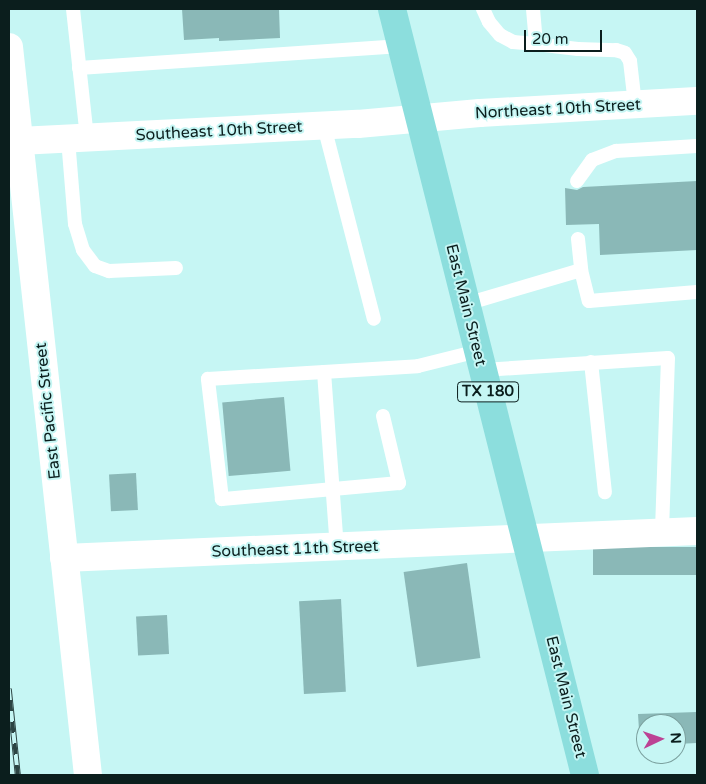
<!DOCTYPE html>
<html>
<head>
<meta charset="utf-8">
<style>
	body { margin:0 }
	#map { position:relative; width:706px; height:784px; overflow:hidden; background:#c6f6f4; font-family:"Varela Round",sans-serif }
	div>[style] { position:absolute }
	.building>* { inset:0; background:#8ab8b7; transform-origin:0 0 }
	.service>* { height:14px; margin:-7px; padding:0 7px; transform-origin:7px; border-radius:7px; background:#fff }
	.minor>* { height:28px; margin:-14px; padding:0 14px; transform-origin:14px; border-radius:14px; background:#fff }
	.primary>* { height:28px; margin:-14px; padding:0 14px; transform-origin:14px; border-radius:14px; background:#8cdedd }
	.rail>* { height:5.5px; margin-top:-2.75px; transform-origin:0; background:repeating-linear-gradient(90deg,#c6f6f4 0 11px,#2c4443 0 22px); box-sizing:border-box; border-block:1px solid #2c4443 }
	span { translate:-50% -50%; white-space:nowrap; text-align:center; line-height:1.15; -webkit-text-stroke:4px #c6f6f4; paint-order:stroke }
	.shield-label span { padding:1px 4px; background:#c6f6f4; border:1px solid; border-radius:4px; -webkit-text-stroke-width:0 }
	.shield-label { font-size:15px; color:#0b1e1d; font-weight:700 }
	.street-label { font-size:16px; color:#0b1e1d }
	.frame { position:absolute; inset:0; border:10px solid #0b1e1d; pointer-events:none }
	.north { position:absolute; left:636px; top:714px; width:50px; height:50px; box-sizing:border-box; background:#c6f6f4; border:1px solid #7ba09e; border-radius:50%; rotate:87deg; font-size:14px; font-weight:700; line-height:20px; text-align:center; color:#0b1e1d }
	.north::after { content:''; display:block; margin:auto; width:18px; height:22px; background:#bc4294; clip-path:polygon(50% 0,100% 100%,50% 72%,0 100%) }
	.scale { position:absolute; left:524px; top:30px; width:78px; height:22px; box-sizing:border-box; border:2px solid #0b1e1d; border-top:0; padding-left:6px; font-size:15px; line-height:18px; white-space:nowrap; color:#0b1e1d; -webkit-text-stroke:4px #c6f6f4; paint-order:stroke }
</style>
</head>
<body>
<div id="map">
	<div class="building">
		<i style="clip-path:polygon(182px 9px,279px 9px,280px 38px,219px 41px,219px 38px,184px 40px)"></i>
		<i style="clip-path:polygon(697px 181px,697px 250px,600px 255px,599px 224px,566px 225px,565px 188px,577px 190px,583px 187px)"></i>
		<i style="left:284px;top:397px;width:74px;height:62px;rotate:85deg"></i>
		<i style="left:136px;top:473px;width:37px;height:27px;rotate:87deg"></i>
		<i style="left:697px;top:547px;width:28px;height:104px;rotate:90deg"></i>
		<i style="left:467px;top:563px;width:96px;height:64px;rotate:82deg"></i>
		<i style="left:341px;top:599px;width:93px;height:42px;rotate:87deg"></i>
		<i style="left:167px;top:615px;width:39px;height:31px;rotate:87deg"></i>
		<i style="clip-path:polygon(697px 712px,697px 743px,676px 744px,676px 724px,646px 724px,646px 745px,640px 746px,638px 714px)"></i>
	</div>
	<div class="service">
		<i style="left:73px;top:9px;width:130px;rotate:83.8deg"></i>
		<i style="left:483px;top:9px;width:14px;rotate:65deg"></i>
		<i style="left:489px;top:22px;width:17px;rotate:50deg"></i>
		<i style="left:500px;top:35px;width:15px;rotate:28deg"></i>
		<i style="left:513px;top:42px;width:23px;rotate:5deg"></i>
		<i style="left:533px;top:9px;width:35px;rotate:85deg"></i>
		<i style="left:536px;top:44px;width:42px;rotate:6.8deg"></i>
		<i style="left:578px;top:49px;width:38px;rotate:2deg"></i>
		<i style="left:616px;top:50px;width:9px;rotate:18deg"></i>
		<i style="left:625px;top:53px;width:9px;rotate:58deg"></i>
		<i style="left:630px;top:61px;width:43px;rotate:83.4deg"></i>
		<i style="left:79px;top:68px;width:323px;rotate:-3.9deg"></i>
		<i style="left:324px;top:126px;width:199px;rotate:75.5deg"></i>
		<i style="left:68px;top:139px;width:85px;rotate:85.3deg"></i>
		<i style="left:75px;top:224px;width:27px;rotate:73deg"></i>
		<i style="left:83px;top:250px;width:20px;rotate:53deg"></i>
		<i style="left:95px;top:266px;width:15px;rotate:20deg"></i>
		<i style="left:109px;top:271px;width:67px;rotate:-2.6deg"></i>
		<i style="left:577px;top:181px;width:26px;rotate:-54deg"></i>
		<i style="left:592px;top:160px;width:26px;rotate:-21deg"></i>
		<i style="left:616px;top:151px;width:81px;rotate:-3.5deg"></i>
		<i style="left:578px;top:239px;width:31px;rotate:84deg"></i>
		<i style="left:466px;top:304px;width:120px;rotate:-16.5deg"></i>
		<i style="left:581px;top:270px;width:32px;rotate:76deg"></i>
		<i style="left:589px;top:301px;width:108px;rotate:-4.8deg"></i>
		<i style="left:591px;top:362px;width:131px;rotate:83.9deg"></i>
		<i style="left:483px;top:370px;width:185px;rotate:-3.7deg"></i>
		<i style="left:668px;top:358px;width:174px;rotate:92deg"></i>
		<i style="left:324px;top:372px;width:175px;rotate:85.8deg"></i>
		<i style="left:383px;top:416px;width:69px;rotate:76.6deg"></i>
		<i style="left:399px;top:483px;width:178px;rotate:174.8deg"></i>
		<i style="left:222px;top:499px;width:121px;rotate:-96.7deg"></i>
		<i style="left:208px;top:379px;width:210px;rotate:-3.5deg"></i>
		<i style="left:418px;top:366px;width:62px;rotate:-14deg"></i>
	</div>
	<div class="minor">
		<i style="left:9px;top:47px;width:732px;rotate:83.81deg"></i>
		<i style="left:19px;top:141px;width:339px;rotate:-2.9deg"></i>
		<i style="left:358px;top:124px;width:122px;rotate:-5.2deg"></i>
		<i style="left:480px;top:113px;width:217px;rotate:-3.2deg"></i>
		<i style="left:64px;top:558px;width:634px;rotate:-2.44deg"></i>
	</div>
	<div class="primary">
		<i style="left:392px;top:9px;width:790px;rotate:75.86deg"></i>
	</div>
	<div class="rail">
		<i style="left:9px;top:689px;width:86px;rotate:84deg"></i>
	</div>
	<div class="shield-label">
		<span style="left:488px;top:392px">TX 180</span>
	</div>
	<div class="street-label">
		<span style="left:558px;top:109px;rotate:-3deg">Northeast 10th Street</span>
		<span style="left:219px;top:131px;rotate:-3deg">Southeast 10th Street</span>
		<span style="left:466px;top:305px;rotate:76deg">East Main Street</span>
		<span style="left:48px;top:411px;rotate:-96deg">East Pacific Street</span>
		<span style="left:295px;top:549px;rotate:-2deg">Southeast 11th Street</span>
		<span style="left:566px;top:697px;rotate:76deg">East Main Street</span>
	</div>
	<div class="frame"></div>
	<div class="north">N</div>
	<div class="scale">20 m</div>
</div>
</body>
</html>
